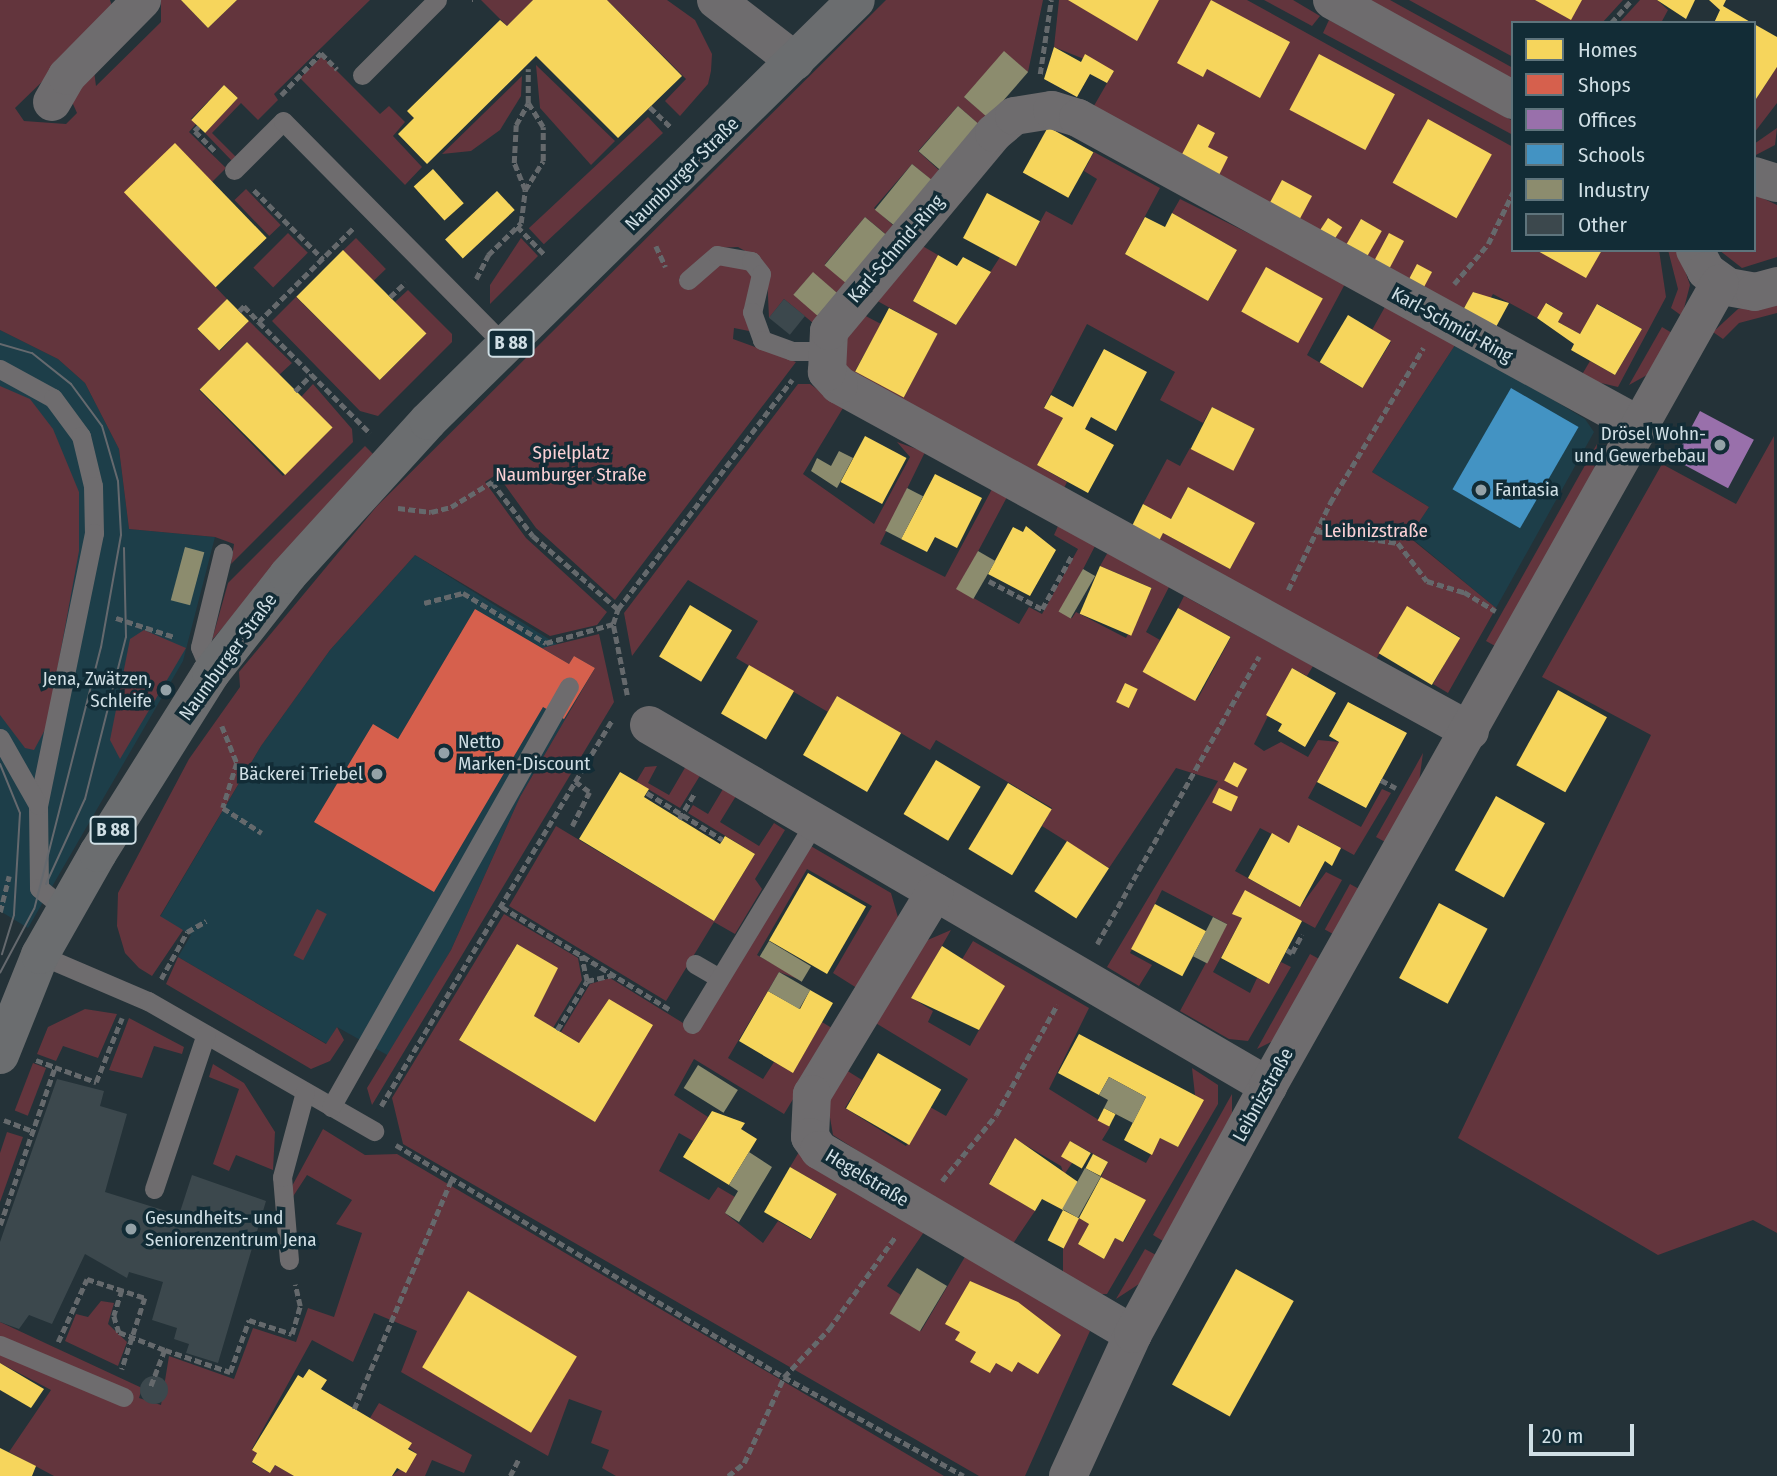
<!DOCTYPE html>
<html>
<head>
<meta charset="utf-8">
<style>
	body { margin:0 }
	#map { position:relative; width:1777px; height:1476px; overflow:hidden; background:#243238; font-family:"Fira Sans Condensed",sans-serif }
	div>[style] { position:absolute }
	.built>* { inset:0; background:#1d3e49 }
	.green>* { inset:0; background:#63353d; transform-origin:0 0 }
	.homes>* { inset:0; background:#f6d55c; transform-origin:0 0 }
	.shops>* { inset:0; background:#d6604d }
	.offices>* { inset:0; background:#9970ab; transform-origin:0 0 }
	.schools>* { inset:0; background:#4393c3; transform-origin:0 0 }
	.industry>* { inset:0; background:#8c8c6e; transform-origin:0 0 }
	.building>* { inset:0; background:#3c484d; transform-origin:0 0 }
	.round { border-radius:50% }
	.path>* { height:4.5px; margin-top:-2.25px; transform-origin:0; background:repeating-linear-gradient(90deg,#65696c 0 7px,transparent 0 10.5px) }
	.service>* { height:19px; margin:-9.5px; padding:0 9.5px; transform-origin:9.5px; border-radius:9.5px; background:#6e6c6e }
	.minor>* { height:38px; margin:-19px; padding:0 19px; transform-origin:19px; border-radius:19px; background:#6e6c6e }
	.primary>* { height:38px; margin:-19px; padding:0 19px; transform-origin:19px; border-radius:19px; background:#6b6d6f }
	.tram>* { height:2px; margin:-1px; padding:0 1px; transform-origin:1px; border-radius:1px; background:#65696e }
	.dots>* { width:19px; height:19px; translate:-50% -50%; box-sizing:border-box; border:4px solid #122c36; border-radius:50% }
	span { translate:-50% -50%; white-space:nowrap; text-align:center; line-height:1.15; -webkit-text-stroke:7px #122c36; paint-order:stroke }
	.shield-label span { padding:2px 5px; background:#122c36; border:2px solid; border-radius:5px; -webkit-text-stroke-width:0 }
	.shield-label { font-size:18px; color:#d0dfe5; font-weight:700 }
	.street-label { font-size:19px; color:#d0dfe5 }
	.poi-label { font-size:19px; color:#d0dfe5 }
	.right { translate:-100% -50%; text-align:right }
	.left { translate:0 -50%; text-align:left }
	.park-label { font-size:19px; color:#fbd0d4 }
	.legend { position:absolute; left:1511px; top:21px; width:245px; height:231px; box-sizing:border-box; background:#122c36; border:2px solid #5e747c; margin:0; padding:9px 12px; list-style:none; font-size:21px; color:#d0dfe5 }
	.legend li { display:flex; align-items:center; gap:14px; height:35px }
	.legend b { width:35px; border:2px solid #5e747c }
	.scale { position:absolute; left:1529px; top:1424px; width:105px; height:32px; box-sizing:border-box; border:4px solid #d0dfe5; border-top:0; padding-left:9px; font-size:21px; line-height:24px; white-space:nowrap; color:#d0dfe5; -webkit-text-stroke:5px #122c36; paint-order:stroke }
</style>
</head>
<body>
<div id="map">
	<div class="built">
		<i style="clip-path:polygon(0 330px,58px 359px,85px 383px,119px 449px,129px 529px,215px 537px,183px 661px,28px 928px,0 911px)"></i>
		<i style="clip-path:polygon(1457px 342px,1585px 419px,1594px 432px,1496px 608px,1409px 536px,1429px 507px,1372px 472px)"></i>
		<i style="clip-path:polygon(415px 555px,595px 668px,520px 797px,451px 950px,389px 1056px,337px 1027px,327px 1044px,178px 957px,191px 935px,160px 917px,261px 746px,330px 650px)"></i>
	</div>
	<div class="green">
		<i style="clip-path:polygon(0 0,110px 0,114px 12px,15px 108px,24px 121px,66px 124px,77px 113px,69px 95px,92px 56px,96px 86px,161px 22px,161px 0,181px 0,208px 28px,237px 0,370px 0,274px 94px,278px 100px,258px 120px,241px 103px,212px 133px,237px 158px,233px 162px,205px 133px,238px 98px,224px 85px,191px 119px,196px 124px,189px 132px,226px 168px,212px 182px,125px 192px,227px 299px,197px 329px,220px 351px,249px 321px,292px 363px,279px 375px,247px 342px,199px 390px,283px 476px,332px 428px,301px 397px,313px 384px,352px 429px,353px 442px,231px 564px,234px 544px,215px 537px,129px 529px,119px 449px,85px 383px,58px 359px,0 330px)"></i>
		<i style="clip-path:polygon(481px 0,533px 0,507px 26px)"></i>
		<i style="clip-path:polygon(607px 0,667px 0,695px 20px,712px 54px,711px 71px,708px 84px,680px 116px,665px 101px,686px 79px)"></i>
		<i style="clip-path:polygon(886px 0,1043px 0,1028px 72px,1004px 52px,965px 98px,989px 118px,982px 127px,958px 106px,918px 151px,941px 172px,934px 182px,912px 164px,874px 208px,895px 227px,888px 236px,865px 217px,825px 264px,847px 284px,837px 293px,813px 273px,794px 294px,818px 315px,813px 323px,784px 299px,769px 318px,767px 275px,756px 257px,738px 247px,715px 248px,679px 278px,689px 289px,716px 263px,748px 265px,755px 280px,749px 331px,734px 328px,733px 339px,796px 362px,615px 600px,536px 528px,497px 474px,485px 482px,526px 538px,607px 612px,597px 625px,550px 636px,415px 555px,330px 650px,261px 746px,160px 916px,183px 930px,152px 976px,139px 968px,125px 953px,117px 926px,118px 893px,189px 759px,240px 687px,239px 672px,377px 506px)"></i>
		<i style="clip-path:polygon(1059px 0,1247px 0,1513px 147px,1513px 250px,1659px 250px,1666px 297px,1618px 387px,1580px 378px,1590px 361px,1615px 375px,1642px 329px,1598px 304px,1580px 334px,1558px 322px,1563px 313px,1547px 303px,1537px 318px,1493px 294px,1489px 301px,1474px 292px,1463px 309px,1091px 111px,1114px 71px,1054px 47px)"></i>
		<i style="clip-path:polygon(1264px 0,1293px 0,1320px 16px,1312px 26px)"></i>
		<i style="clip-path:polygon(1364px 0,1390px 0,1513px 68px,1513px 81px)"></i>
		<i style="clip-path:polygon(1409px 0,1623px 0,1602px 23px,1513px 23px,1513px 57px)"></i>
		<i style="clip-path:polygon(1640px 0,1657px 0,1668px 10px,1661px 23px,1619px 23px)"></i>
		<i style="clip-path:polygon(1329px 20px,1513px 121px,1513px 135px,1323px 33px)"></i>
		<i style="clip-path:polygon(322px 56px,380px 114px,389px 106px,405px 122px,393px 136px,422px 167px,405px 185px,300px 78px)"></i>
		<i style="clip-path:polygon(536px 65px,615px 141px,591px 165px,540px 108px)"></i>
		<i style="clip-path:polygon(1777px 67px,1777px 103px,1754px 133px,1754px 102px)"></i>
		<i style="clip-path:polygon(522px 76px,521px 96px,500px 130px,471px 151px,442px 154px)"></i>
		<i style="left:648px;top:117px;width:22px;height:163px;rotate:47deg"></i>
		<i style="clip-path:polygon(1777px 128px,1775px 145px,1754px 156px,1754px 144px)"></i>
		<i style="clip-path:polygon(1094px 152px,1160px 188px,1125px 254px,1208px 301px,1237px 250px,1172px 213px,1180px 199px,1346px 282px,1307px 355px,1362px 388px,1391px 342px,1372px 330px,1386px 305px,1457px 342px,1372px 472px,1429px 507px,1409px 537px,1496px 608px,1448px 693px,1433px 684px,1460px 637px,1408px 607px,1372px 666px,1156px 546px,1163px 533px,1230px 569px,1254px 523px,1188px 487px,1171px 519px,1143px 504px,1167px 459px,1180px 466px,1190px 448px,1233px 470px,1255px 429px,1212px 407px,1203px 423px,1160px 400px,1175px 372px,1087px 324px,1044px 407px,1063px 418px,1037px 465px,1067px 482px,1060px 496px,847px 376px,840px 347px,860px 313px,881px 324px,855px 371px,904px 397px,937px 334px,872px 298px,919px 244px,938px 255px,913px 301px,956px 325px,1000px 257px,1016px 266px,1046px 211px,1072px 225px,1097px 179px,1084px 171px)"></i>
		<i style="left:246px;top:189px;width:50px;height:16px;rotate:46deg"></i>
		<i style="clip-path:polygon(1754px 194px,1777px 205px,1777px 257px,1742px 268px,1719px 250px,1754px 250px)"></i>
		<i style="left:288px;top:233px;width:28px;height:49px;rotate:45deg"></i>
		<i style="left:356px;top:238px;width:43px;height:18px;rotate:46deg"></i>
		<i style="clip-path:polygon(521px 238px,538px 256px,490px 304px,490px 285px)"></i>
		<i style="clip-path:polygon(1668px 250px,1678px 250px,1690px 285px,1682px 316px,1671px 308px,1678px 289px)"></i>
		<i style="clip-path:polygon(408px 290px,452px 334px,452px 342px,378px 416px,360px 411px,272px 321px,296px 297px,380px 380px,426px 334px,395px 302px)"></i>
		<i style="clip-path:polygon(1777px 301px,1777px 313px,1739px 323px,1723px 339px,1713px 332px,1738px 309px)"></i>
		<i style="clip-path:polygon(1662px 327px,1672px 333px,1647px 375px,1629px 385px)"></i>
		<i style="clip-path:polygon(798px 384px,810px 384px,843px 408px,803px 474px,874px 524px,910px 457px,897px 442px,925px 452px,880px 544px,945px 577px,992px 489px,1007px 497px,958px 589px,1019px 624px,1029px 607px,1042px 614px,1078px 549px,1054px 535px,1058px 526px,1095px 546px,1061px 612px,1072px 618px,1076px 612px,1126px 638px,1152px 588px,1100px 566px,1108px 552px,1170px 585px,1146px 632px,1160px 640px,1144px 672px,1197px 700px,1231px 637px,1178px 608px,1184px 596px,1313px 666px,1307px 676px,1292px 668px,1254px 744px,1264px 751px,1281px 742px,1308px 757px,1318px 740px,1339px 742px,1308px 798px,1361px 827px,1382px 789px,1391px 793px,1354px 855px,1299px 825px,1289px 843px,1260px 828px,1235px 871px,1300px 907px,1326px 872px,1342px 880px,1315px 928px,1246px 891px,1233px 914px,1242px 918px,1213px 972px,1250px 993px,1257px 978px,1269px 983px,1281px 962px,1291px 967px,1248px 1041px,1229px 1039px,1180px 1011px,1227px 924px,1162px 890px,1130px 953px,1152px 965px,1139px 986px,1107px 967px,1218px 781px,1176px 768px,1109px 868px,1042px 826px,1052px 808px,936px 740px,930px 750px,837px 696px,828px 712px,736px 658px,758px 621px,688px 580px,632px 656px,624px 613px)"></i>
		<i style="clip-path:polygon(0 386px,30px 399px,53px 429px,79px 492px,79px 551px,47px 726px,34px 750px,25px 748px,0 715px)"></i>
		<i style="clip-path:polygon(1774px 436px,1777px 1233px,1753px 1220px,1658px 1255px,1458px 1138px,1651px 735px,1542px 677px,1662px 464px,1736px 504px)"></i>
		<i style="clip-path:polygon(1597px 444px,1594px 471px,1497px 647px,1486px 641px)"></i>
		<i style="clip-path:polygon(365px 446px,373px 454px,212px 640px,228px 583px)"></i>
		<i style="clip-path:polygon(144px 630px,186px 648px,120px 759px,110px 740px,130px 639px)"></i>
		<i style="clip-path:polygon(599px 634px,614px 702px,372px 1105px,367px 1088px,451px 950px,520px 797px,595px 668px,574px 656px,569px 664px,542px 648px)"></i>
		<i style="clip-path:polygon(1423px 753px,1419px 782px,1387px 843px,1376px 837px)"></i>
		<i style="clip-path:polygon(657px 766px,648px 783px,669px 795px,686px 766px,701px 774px,680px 808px,636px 782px,645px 767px)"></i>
		<i style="clip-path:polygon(723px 789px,736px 796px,720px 822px,759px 846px,774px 823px,785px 830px,755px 879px,762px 889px,735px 934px,714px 922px,666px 1001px,509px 906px,556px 826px,714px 921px,755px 854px,688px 813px,693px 805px,708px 814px)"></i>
		<i style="clip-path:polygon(809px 845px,891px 893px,899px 921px,860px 990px,833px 973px,872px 906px,807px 869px,757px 955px,803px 981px,779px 972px,728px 1058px,763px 1079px,774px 1062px,793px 1072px,822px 1022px,835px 1030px,784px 1114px,694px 1059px,674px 1095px,708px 1117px,693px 1141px,679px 1133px,659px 1171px,709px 1200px,718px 1187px,735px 1197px,725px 1213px,763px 1243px,778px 1221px,811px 1240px,837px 1194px,790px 1167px,799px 1152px,926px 1229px,887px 1286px,901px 1295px,891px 1314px,921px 1331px,966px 1255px,1090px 1331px,1025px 1476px,979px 1476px,403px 1144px,392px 1098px,504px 914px,578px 958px,582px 980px,553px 1028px,534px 1016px,557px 968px,517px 944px,459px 1040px,595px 1122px,594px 1024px,579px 1043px,561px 1032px,590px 984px,610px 978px,696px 1031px)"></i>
		<i style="left:1350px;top:884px;width:13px;height:52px;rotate:29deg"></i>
		<i style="left:317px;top:909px;width:11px;height:52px;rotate:27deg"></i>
		<i style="clip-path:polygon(951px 930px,912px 998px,933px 1011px,928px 1022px,970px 1046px,1004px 986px,961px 961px,973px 941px,1089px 1008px,1049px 1089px,1110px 1127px,1102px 1140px,1146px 1163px,1160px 1138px,1178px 1147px,1203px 1100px,1195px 1095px,1192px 1068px,1218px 1085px,1218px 1104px,1107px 1294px,1094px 1294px,1063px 1275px,1063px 1248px,1079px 1218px,1089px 1224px,1078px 1244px,1104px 1259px,1115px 1238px,1124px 1242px,1145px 1201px,1101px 1177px,1108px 1162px,1070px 1141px,1072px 1163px,1064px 1175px,1061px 1166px,1015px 1139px,989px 1183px,1035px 1211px,1010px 1248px,833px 1135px,827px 1100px,846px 1070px,862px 1080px,845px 1108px,906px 1146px,930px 1107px,946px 1116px,968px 1079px,874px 1022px,923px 942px)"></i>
		<i style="clip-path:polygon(1310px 954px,1321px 960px,1273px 1041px,1257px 1049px)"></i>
		<i style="clip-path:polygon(178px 957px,326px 1044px,337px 1027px,344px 1040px,330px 1061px,311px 1069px,166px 984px)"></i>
		<i style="clip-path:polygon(85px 1009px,117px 1014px,98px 1058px,63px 1046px,56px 1061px,37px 1054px,48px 1027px)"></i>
		<i style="clip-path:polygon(129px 1018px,184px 1047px,182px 1054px,154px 1046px,142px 1078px,109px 1070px)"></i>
		<i style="left:33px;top:1063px;width:14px;height:51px;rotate:21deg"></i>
		<i style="clip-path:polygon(213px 1064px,244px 1083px,275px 1132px,273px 1170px,236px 1155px,229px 1171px,213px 1164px,239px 1089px,209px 1077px)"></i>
		<i style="clip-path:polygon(1232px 1094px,1232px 1114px,1163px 1241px,1153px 1235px)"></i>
		<i style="clip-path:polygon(323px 1129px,365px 1155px,397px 1154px,944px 1476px,616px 1476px,602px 1468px,609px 1450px,591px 1443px,602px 1411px,569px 1399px,548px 1456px,401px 1372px,417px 1331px,374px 1313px,353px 1362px,312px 1340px,252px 1449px,257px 1453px,252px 1463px,270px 1473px,275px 1465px,294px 1476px,54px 1476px,9px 1452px,51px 1390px,0 1363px,0 1322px,142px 1388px,139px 1398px,161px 1405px,169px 1356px,234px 1379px,253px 1328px,296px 1342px,308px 1308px,334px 1317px,362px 1233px,336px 1224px,352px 1200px,307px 1175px,292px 1198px,291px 1188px)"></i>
		<i style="clip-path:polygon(7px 1132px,23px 1137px,0 1202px,0 1153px)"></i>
		<i style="clip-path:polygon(1145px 1249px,1156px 1255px,1139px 1284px,1116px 1299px)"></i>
		<i style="clip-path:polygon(101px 1301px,114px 1303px,108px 1324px,127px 1342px,118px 1366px,65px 1341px,76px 1314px,88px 1317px)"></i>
		<i style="clip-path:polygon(379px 1403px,472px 1455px,464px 1473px,432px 1460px,425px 1476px,392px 1476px,417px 1454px,370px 1418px)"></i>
	</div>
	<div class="homes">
		<i style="clip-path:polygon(181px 0,237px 0,208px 28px)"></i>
		<i style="clip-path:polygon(533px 0,607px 0,682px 76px,618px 138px,536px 56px,427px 164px,398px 134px,414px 118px,407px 111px,500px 20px,507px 26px)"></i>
		<i style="clip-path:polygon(1068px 0,1159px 0,1137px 41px)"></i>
		<i style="clip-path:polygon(1211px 0,1290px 42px,1260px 98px,1207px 69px,1203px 77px,1177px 63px)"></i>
		<i style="clip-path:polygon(1535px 0,1582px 0,1571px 20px)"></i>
		<i style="clip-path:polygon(1657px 0,1695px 0,1686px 19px)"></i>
		<i style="clip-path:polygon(1709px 0,1726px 0,1723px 6px,1752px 23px,1714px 23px,1720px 10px)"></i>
		<i style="clip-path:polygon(1754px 24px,1777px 37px,1777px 67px,1754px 102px)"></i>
		<i style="clip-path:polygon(1054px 47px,1081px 62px,1085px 54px,1114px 71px,1107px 83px,1090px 74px,1077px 97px,1044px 79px)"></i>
		<i style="left:1319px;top:54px;width:86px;height:63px;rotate:28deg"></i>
		<i style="left:224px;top:85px;width:19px;height:48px;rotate:43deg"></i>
		<i style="left:1428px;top:119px;width:73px;height:73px;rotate:29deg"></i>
		<i style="clip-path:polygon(1198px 124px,1215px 133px,1208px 147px,1228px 157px,1219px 175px,1181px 156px)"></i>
		<i style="left:1048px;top:127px;width:52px;height:52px;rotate:29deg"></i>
		<i style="left:175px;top:143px;width:132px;height:71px;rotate:46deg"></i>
		<i style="left:433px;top:169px;width:46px;height:26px;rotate:48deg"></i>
		<i style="left:1282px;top:180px;width:34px;height:29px;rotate:28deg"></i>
		<i style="left:497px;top:191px;width:26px;height:71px;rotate:47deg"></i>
		<i style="left:987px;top:193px;width:60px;height:51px;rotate:28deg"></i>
		<i style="clip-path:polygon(1172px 213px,1237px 250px,1208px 301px,1125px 254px,1145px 217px,1165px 227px)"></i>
		<i style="left:1328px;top:218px;width:17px;height:15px;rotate:33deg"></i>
		<i style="left:1361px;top:219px;width:24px;height:32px;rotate:30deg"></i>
		<i style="left:1389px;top:233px;width:17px;height:34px;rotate:28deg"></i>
		<i style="left:343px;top:250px;width:118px;height:66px;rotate:45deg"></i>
		<i style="clip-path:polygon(1536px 250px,1602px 250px,1586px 278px)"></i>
		<i style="clip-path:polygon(938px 255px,957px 266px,963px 257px,991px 272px,956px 325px,913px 301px)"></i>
		<i style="left:1417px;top:264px;width:17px;height:19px;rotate:28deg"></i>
		<i style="left:1266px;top:267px;width:65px;height:51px;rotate:29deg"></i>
		<i style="clip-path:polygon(1473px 292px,1509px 303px,1496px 327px,1463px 310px)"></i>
		<i style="left:227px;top:299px;width:31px;height:42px;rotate:45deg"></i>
		<i style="clip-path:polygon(1546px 303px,1563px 313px,1558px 322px,1580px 334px,1597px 304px,1642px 329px,1615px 375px,1571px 350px,1574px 344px,1537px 318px)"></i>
		<i style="left:889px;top:308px;width:55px;height:72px;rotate:28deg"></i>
		<i style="left:1348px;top:315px;width:50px;height:55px;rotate:31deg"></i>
		<i style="left:247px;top:342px;width:121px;height:67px;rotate:45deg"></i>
		<i style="clip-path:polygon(1104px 349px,1147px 372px,1116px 431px,1091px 417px,1085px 429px,1114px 445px,1088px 493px,1037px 465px,1063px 418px,1044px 408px,1051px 395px,1073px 407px)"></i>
		<i style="left:1212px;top:407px;width:48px;height:47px;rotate:27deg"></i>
		<i style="left:865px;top:436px;width:47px;height:52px;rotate:28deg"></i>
		<i style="clip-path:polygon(935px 474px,982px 498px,957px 548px,935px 537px,927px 552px,901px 539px)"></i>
		<i style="clip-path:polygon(1188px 487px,1255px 523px,1230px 569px,1163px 533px,1159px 541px,1132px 526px,1143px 504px,1171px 519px)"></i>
		<i style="clip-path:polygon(1026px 526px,1056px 550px,1030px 596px,988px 574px,1013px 527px,1023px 532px)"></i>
		<i style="left:1100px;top:566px;width:56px;height:52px;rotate:23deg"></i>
		<i style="left:690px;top:605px;width:49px;height:60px;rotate:31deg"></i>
		<i style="left:1407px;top:606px;width:62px;height:55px;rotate:31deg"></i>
		<i style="left:1178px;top:608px;width:60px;height:73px;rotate:29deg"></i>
		<i style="left:749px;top:665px;width:52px;height:56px;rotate:30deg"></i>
		<i style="clip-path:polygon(1292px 668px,1336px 693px,1305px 747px,1278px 731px,1282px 724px,1266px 715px)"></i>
		<i style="left:1125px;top:683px;width:14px;height:21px;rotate:25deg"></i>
		<i style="left:1558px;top:690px;width:56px;height:86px;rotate:29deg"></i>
		<i style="left:837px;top:696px;width:74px;height:68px;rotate:30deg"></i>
		<i style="clip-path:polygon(1348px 702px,1407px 733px,1366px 808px,1317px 782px,1339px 742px,1329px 736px)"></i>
		<i style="left:936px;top:760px;width:52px;height:63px;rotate:31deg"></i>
		<i style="left:1234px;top:762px;width:15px;height:21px;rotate:28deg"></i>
		<i style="clip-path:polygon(620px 772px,649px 789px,644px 797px,720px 844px,725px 836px,755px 854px,714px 921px,579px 839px)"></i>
		<i style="left:1008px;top:783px;width:51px;height:77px;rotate:31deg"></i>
		<i style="left:1219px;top:788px;width:21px;height:16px;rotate:25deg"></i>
		<i style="left:1496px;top:796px;width:56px;height:85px;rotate:29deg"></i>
		<i style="clip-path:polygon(1298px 825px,1341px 848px,1332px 866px,1325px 861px,1300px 907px,1248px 878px,1272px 833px,1289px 843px)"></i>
		<i style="left:1067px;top:841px;width:50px;height:60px;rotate:33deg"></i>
		<i style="left:808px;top:873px;width:67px;height:78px;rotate:30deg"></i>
		<i style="clip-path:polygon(1245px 890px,1302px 921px,1269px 984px,1221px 958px,1242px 918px,1232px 914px)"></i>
		<i style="left:1439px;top:903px;width:55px;height:85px;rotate:28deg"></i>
		<i style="left:1155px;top:904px;width:58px;height:51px;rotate:28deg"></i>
		<i style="clip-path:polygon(517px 944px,558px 968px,534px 1016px,579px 1043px,609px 999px,653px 1025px,595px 1122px,459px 1040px)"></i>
		<i style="clip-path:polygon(942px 946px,1005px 986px,979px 1030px,911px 998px)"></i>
		<i style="clip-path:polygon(810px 990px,833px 1003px,793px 1073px,739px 1041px,768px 991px,800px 1009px)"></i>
		<i style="clip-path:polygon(1079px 1034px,1204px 1100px,1178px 1147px,1160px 1138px,1152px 1155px,1124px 1140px,1146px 1097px,1109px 1077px,1099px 1095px,1058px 1073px)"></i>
		<i style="left:878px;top:1053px;width:73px;height:64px;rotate:30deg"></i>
		<i style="left:1104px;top:1108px;width:13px;height:14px;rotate:27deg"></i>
		<i style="clip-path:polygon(712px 1111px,745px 1123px,741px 1129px,757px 1139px,729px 1185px,683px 1157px)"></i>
		<i style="clip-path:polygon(1015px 1138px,1078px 1182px,1063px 1210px,1042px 1199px,1035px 1211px,989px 1184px)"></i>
		<i style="left:1070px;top:1141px;width:24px;height:18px;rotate:30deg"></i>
		<i style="left:1093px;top:1154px;width:17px;height:16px;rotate:28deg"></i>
		<i style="left:790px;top:1167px;width:54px;height:52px;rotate:30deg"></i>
		<i style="clip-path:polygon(1101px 1177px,1146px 1200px,1123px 1242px,1115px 1238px,1104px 1259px,1078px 1244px,1089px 1224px,1079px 1218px)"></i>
		<i style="left:1063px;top:1210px;width:18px;height:34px;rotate:27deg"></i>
		<i style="left:1236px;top:1269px;width:66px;height:132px;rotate:29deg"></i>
		<i style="clip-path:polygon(970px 1281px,1018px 1302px,1061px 1335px,1038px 1374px,1018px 1362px,1012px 1372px,996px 1363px,990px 1373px,970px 1362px,976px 1352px,955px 1340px,960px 1332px,945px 1324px)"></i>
		<i style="left:468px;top:1291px;width:127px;height:89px;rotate:31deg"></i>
		<i style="clip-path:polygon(0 1363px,44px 1389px,31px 1408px,0 1390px)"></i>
		<i style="clip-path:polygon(309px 1369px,327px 1380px,321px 1389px,412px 1443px,408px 1449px,417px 1454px,406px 1473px,397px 1468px,392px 1476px,294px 1476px,275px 1465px,270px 1473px,252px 1462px,257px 1453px,252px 1450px,298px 1375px,303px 1378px)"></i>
		<i style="clip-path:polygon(0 1448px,36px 1466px,32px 1476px,0 1476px)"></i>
	</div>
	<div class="shops">
		<i style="clip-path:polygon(475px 609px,569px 664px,574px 656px,595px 668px,564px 719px,543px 707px,434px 892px,314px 822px,373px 724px,398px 739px)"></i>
	</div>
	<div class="offices">
		<i style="left:1700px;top:411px;width:61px;height:55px;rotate:28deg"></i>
	</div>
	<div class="schools">
		<i style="left:1511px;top:388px;width:78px;height:117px;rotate:30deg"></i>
	</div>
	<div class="industry">
		<i style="left:1004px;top:51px;width:32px;height:61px;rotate:41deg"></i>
		<i style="left:958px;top:106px;width:32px;height:60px;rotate:41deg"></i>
		<i style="left:912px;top:164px;width:28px;height:59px;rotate:39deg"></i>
		<i style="left:865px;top:217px;width:30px;height:63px;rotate:40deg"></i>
		<i style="left:813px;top:272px;width:32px;height:30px;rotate:41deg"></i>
		<i style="clip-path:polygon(839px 451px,853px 458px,837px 488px,811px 471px,817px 458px,831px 466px)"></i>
		<i style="left:907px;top:488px;width:18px;height:48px;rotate:27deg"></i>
		<i style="left:185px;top:547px;width:20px;height:55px;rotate:15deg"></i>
		<i style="left:978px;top:551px;width:20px;height:44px;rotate:30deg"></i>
		<i style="left:1083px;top:569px;width:14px;height:49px;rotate:30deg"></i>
		<i style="left:1213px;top:917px;width:16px;height:44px;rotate:27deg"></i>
		<i style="left:769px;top:941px;width:49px;height:18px;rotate:31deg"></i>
		<i style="left:779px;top:972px;width:36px;height:22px;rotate:30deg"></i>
		<i style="left:698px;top:1065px;width:47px;height:27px;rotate:32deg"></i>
		<i style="clip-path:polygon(1109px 1077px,1146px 1097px,1133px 1123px,1104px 1108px,1108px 1100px,1099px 1095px)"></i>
		<i style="clip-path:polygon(749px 1152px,772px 1167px,739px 1222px,725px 1213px,738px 1191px,729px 1185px)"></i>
		<i style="left:1085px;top:1168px;width:18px;height:47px;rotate:29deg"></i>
		<i style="left:917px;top:1268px;width:35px;height:53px;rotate:31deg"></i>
	</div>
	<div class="building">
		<i style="left:784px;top:299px;width:27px;height:24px;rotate:39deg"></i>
		<i style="clip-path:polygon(57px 1079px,104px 1091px,100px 1106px,127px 1114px,105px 1192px,179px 1215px,192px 1175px,266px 1201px,218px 1363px,186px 1353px,189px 1344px,174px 1339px,177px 1328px,152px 1320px,163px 1282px,129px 1272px,127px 1278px,85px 1254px,52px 1324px,29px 1315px,19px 1329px,0 1322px,0 1242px)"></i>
		<i class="round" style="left:140px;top:1376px;width:28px;height:28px"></i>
	</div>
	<div class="path">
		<i style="left:472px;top:0;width:1px"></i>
		<i style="left:1611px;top:23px;width:31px;rotate:-48deg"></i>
		<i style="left:1040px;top:74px;width:75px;rotate:-81.5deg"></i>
		<i style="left:281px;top:95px;width:58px;rotate:-46.4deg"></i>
		<i style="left:321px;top:53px;width:23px;rotate:45deg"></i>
		<i style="left:650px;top:107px;width:30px;rotate:44deg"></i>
		<i style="left:199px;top:127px;width:6px;rotate:135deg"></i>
		<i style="left:195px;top:131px;width:30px;rotate:45deg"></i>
		<i style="left:254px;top:190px;width:98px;rotate:45deg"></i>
		<i style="left:525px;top:190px;width:34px;rotate:-58deg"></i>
		<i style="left:543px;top:161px;width:34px;rotate:-90deg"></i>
		<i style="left:543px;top:127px;width:28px;rotate:-122deg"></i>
		<i style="left:517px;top:226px;width:40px;rotate:46deg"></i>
		<i style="left:353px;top:229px;width:132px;rotate:135.3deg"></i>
		<i style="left:259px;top:322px;width:157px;rotate:45deg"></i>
		<i style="left:656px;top:246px;width:23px;rotate:65deg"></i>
		<i style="left:476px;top:279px;width:27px;rotate:-63deg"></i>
		<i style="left:488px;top:255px;width:46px;rotate:-44.1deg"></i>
		<i style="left:521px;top:223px;width:33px;rotate:-83deg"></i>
		<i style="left:525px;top:190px;width:29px;rotate:-112deg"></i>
		<i style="left:514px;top:163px;width:38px;rotate:-87deg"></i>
		<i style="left:516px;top:125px;width:25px;rotate:-61deg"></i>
		<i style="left:528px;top:103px;width:34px;rotate:-90deg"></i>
		<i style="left:1454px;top:284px;width:52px;rotate:-49.6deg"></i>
		<i style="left:1488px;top:244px;width:58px;rotate:-64.3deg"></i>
		<i style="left:390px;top:297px;width:21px;rotate:-43deg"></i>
		<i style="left:239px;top:311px;width:7px;rotate:-45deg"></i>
		<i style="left:244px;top:306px;width:22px;rotate:47deg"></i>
		<i style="left:295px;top:391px;width:23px;rotate:-45deg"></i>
		<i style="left:398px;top:508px;width:33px;rotate:7deg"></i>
		<i style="left:431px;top:512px;width:21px;rotate:-14deg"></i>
		<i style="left:451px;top:507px;width:48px;rotate:-31.4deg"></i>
		<i style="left:492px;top:482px;width:68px;rotate:52.8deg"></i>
		<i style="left:533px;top:536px;width:112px;rotate:40.7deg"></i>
		<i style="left:1316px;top:531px;width:83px;rotate:8.3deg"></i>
		<i style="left:1398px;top:543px;width:48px;rotate:52.7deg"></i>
		<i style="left:1427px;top:581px;width:39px;rotate:17deg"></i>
		<i style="left:1464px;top:592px;width:37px;rotate:31deg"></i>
		<i style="left:989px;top:581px;width:60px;rotate:27.8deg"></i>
		<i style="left:1042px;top:609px;width:62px;rotate:-60.9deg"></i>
		<i style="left:1288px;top:590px;width:97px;rotate:-64.2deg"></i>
		<i style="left:1330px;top:503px;width:181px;rotate:-59deg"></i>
		<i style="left:424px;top:603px;width:40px;rotate:-14.4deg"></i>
		<i style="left:463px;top:593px;width:97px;rotate:31.1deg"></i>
		<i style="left:546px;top:643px;width:70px;rotate:-15.8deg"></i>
		<i style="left:116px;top:618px;width:62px;rotate:17.9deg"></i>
		<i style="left:627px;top:695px;width:72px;rotate:-101.2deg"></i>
		<i style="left:613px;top:624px;width:16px;rotate:-72deg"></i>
		<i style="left:618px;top:609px;width:288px;rotate:-52.8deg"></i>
		<i style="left:222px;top:726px;width:40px;rotate:68deg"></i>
		<i style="left:237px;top:763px;width:47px;rotate:107.3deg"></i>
		<i style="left:223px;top:808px;width:46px;rotate:32.7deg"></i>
		<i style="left:1381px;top:780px;width:17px;rotate:28deg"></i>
		<i style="left:647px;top:793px;width:89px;rotate:31.7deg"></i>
		<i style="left:679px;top:819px;width:29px;rotate:-59deg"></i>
		<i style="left:572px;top:826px;width:38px;rotate:-63deg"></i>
		<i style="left:589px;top:792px;width:17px;rotate:-144deg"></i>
		<i style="left:502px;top:907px;width:196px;rotate:31.4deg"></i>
		<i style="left:0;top:912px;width:37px;rotate:-76deg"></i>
		<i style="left:1097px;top:944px;width:330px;rotate:-60.6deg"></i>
		<i style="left:1287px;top:950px;width:6px;rotate:31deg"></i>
		<i style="left:1292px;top:953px;width:21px;rotate:-62deg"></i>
		<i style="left:161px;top:979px;width:54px;rotate:-61deg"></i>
		<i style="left:187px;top:932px;width:22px;rotate:-30deg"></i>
		<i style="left:587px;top:981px;width:26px;rotate:-13deg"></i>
		<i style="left:557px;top:1030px;width:57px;rotate:-58.5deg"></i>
		<i style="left:587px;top:981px;width:26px;rotate:-103deg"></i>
		<i style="left:36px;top:1060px;width:20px;rotate:20deg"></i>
		<i style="left:381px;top:1106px;width:450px;rotate:-59.1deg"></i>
		<i style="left:4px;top:1120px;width:31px;rotate:21deg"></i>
		<i style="left:396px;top:1145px;width:452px;rotate:30.9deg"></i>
		<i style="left:784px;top:1377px;width:205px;rotate:28.8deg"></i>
		<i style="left:942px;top:1181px;width:85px;rotate:-50.7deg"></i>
		<i style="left:996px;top:1115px;width:126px;rotate:-61deg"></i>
		<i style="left:0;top:1225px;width:167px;rotate:-70.8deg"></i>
		<i style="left:55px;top:1067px;width:44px;rotate:20.1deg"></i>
		<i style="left:96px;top:1082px;width:69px;rotate:-67.9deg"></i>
		<i style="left:122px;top:1290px;width:27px;rotate:107deg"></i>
		<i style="left:114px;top:1316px;width:17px;rotate:73deg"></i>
		<i style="left:119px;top:1332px;width:49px;rotate:21.4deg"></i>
		<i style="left:165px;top:1350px;width:40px;rotate:111deg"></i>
		<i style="left:58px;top:1342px;width:69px;rotate:-65.3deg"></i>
		<i style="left:87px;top:1279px;width:61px;rotate:18.1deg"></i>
		<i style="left:145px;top:1298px;width:75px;rotate:107.9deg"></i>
		<i style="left:165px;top:1350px;width:69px;rotate:18.7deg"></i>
		<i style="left:230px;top:1372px;width:55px;rotate:-69.9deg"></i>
		<i style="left:249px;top:1320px;width:45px;rotate:18deg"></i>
		<i style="left:292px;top:1334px;width:29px;rotate:-74deg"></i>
		<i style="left:300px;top:1306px;width:22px;rotate:-103deg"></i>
		<i style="left:354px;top:1409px;width:251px;rotate:-67deg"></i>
		<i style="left:510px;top:1476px;width:18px;rotate:-63deg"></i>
		<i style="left:728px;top:1476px;width:21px;rotate:-39deg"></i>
		<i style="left:744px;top:1463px;width:95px;rotate:-65.1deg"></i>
		<i style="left:784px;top:1377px;width:66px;rotate:-46.8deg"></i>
		<i style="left:829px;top:1329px;width:113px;rotate:-54.3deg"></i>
	</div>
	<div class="service">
		<i style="left:362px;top:75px;width:106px;rotate:-45deg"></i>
		<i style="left:234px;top:170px;width:69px;rotate:-45deg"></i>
		<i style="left:283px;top:121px;width:318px;rotate:45.3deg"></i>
		<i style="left:688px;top:280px;width:38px;rotate:-41deg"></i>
		<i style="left:717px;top:255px;width:35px;rotate:10deg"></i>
		<i style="left:751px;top:261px;width:16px;rotate:52deg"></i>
		<i style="left:761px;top:274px;width:39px;rotate:103deg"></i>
		<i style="left:752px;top:312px;width:30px;rotate:70deg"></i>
		<i style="left:762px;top:340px;width:32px;rotate:20deg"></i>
		<i style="left:792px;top:351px;width:32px"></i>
		<i style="left:0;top:369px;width:60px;rotate:28.7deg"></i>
		<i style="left:53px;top:398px;width:47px;rotate:53.6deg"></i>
		<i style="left:81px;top:436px;width:51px;rotate:76.5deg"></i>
		<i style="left:93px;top:486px;width:47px;rotate:88.8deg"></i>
		<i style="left:94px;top:533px;width:278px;rotate:101.6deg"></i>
		<i style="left:38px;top:805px;width:83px;rotate:89.3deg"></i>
		<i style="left:39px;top:888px;width:35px;rotate:39deg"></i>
		<i style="left:211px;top:673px;width:28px;rotate:-113deg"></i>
		<i style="left:200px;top:647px;width:97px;rotate:-76.3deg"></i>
		<i style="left:0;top:738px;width:77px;rotate:60.4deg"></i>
		<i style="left:40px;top:955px;width:117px;rotate:23.1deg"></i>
		<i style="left:148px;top:1001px;width:261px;rotate:29.9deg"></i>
		<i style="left:695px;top:964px;width:28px;rotate:30deg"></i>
		<i style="left:692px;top:1024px;width:237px;rotate:-58.7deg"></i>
		<i style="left:331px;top:1107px;width:483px;rotate:-60.5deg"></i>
		<i style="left:154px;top:1189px;width:163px;rotate:-71.5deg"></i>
		<i style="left:289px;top:1260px;width:83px;rotate:-94.8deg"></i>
		<i style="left:282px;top:1177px;width:88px;rotate:-74.9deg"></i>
		<i style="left:0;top:1345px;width:134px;rotate:22.8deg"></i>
	</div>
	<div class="minor">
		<i style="left:716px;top:0;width:100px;rotate:37.7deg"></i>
		<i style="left:1332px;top:0;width:207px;rotate:28.9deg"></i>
		<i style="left:52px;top:102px;width:30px;rotate:-60deg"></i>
		<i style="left:67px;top:76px;width:107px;rotate:-45.4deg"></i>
		<i style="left:1754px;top:176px;width:24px;rotate:17deg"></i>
		<i style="left:1695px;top:250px;width:24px;rotate:62deg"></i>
		<i style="left:1706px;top:271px;width:27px;rotate:36deg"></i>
		<i style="left:1728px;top:287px;width:27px;rotate:10deg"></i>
		<i style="left:1755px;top:292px;width:23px;rotate:-15deg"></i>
		<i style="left:649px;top:725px;width:717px;rotate:30.25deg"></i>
		<i style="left:1470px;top:731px;width:720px;rotate:-151.26deg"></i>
		<i style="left:839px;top:385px;width:18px;rotate:-133deg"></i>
		<i style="left:827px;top:372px;width:41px;rotate:-87.2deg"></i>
		<i style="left:829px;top:331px;width:258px;rotate:-50.2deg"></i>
		<i style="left:994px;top:133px;width:26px;rotate:-40deg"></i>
		<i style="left:1014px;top:116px;width:38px;rotate:-9deg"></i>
		<i style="left:1052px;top:110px;width:27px;rotate:17deg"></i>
		<i style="left:1078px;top:118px;width:641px;rotate:28.72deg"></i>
		<i style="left:935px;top:892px;width:237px;rotate:121.3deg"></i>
		<i style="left:812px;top:1094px;width:43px;rotate:92.7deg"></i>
		<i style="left:810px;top:1137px;width:16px;rotate:55deg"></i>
		<i style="left:819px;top:1150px;width:364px;rotate:30.4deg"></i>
		<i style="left:1068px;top:1476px;width:156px;rotate:-65.4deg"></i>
		<i style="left:1133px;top:1334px;width:282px;rotate:-61.4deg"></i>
		<i style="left:1268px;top:1086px;width:921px;rotate:-60.63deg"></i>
	</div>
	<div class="primary">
		<i style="left:0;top:1055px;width:108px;rotate:-68.2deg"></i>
		<i style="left:40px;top:955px;width:117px;rotate:-60.4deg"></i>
		<i style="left:98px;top:853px;width:213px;rotate:-57.9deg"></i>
		<i style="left:211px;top:673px;width:125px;rotate:-51.8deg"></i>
		<i style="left:288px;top:575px;width:208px;rotate:-47.7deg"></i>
		<i style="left:428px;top:421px;width:600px;rotate:-44.53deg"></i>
	</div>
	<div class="tram">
		<i style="left:0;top:344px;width:33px;rotate:16deg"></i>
		<i style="left:32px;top:353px;width:50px;rotate:38.5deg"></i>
		<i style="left:71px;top:384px;width:52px;rotate:53.6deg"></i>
		<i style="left:102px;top:426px;width:57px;rotate:73.8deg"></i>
		<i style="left:118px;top:481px;width:54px;rotate:86.8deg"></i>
		<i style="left:121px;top:535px;width:114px;rotate:100.1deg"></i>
		<i style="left:101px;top:647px;width:270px;rotate:104.3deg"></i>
		<i style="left:34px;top:909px;width:72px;rotate:118deg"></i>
		<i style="left:0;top:764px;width:53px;rotate:67.8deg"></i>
		<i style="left:20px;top:813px;width:102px;rotate:93.4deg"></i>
		<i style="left:14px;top:915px;width:41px;rotate:107.1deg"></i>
		<i style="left:46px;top:884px;width:94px;rotate:-65.4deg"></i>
		<i style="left:85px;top:799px;width:167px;rotate:-75.8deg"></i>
		<i style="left:126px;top:637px;width:89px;rotate:-91.3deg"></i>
	</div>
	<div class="dots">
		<i style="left:1720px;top:445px;background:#94a2a8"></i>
		<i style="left:1481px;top:490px;background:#94a2a8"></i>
		<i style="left:166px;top:690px;background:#94a2a8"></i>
		<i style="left:444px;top:753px;background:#94a2a8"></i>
		<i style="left:377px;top:774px;background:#94a2a8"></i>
		<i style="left:131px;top:1229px;background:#94a2a8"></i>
	</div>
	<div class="shield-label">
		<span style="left:511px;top:343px">B 88</span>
		<span style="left:113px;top:830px">B 88</span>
	</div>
	<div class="street-label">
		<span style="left:682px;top:174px;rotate:-45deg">Naumburger Straße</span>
		<span style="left:896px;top:249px;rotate:-49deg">Karl-Schmid-Ring</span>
		<span style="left:1452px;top:325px;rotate:29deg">Karl-Schmid-Ring</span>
		<span style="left:228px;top:657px;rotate:-54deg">Naumburger Straße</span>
		<span style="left:1263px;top:1095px;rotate:-61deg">Leibnizstraße</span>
		<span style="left:867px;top:1178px;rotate:31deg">Hegelstraße</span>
	</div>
	<div class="poi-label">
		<span class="right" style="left:1706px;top:445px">Drösel Wohn-<br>und Gewerbebau</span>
		<span class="left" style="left:1495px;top:490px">Fantasia</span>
		<span class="right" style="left:152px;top:690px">Jena, Zwätzen,<br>Schleife</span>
		<span class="left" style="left:458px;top:753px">Netto<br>Marken-Discount</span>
		<span class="right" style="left:363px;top:774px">Bäckerei Triebel</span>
		<span class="left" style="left:145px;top:1229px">Gesundheits- und<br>Seniorenzentrum Jena</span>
	</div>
	<div class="park-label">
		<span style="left:571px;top:464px">Spielplatz<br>Naumburger Straße</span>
		<span style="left:1376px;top:531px">Leibnizstraße</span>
	</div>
	<ul class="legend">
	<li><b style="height:19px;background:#f6d55c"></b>Homes</li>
	<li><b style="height:19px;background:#d6604d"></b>Shops</li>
	<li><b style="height:19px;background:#9970ab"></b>Offices</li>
	<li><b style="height:19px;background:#4393c3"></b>Schools</li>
	<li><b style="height:19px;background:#8c8c6e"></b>Industry</li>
	<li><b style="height:19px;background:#3c484d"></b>Other</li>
	</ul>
	<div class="scale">20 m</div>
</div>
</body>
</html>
